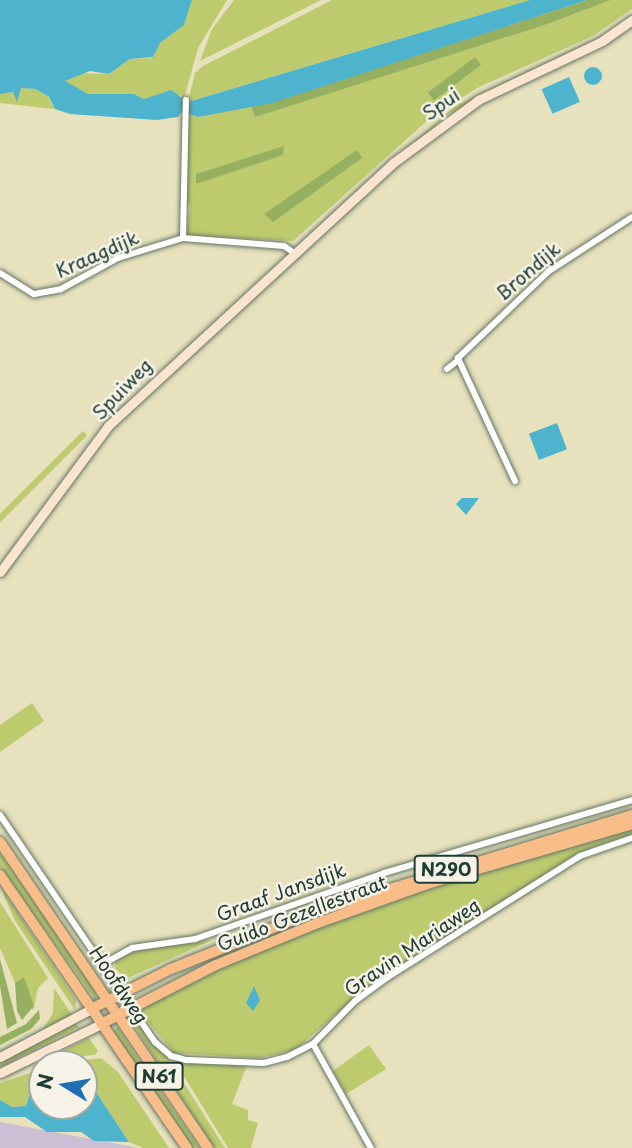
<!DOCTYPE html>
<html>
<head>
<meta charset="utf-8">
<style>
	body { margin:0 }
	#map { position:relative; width:632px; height:1148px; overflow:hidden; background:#e7e1bd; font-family:"Playpen Sans",sans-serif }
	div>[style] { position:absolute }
	.industrial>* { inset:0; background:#ccbed4 }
	.green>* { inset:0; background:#bdcb6e; transform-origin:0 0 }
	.forest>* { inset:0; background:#96af61; transform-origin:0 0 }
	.water>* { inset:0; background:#4eb3cd; transform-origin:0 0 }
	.round { border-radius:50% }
	.roads { filter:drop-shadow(0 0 2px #657664) drop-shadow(0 0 2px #657664) }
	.street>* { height:6px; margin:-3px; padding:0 3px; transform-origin:3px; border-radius:3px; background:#fff }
	.secondary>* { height:9px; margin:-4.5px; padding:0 4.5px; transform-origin:4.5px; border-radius:4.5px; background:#fce5d0 }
	.primary>* { height:10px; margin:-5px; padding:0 5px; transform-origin:5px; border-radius:5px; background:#f8bd89 }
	span { translate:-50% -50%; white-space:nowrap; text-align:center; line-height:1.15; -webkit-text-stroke:5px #f7f3e8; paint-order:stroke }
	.shield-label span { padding:2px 5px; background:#f7f3e8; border:2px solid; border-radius:5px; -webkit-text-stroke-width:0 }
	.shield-label { font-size:18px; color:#1f3d34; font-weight:700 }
	.street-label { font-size:19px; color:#1f3d34 }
	.north { position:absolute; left:28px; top:1050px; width:70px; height:70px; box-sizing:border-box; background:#f7f3e8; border:2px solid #a1aaa0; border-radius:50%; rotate:281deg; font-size:19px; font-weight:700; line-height:28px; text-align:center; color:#1f3d34 }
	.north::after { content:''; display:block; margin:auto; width:24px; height:32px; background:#1f6fb2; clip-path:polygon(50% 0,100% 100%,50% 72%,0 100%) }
</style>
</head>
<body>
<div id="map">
	<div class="industrial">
		<i style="clip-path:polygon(0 1122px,139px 1148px,0 1148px)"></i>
	</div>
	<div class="green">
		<i style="clip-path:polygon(192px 0,227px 0,198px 48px,183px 102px,180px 95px,144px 99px,134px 94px,88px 94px,66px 83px,66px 78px,77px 73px,109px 74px,130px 59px,151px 58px,160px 43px,184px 25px)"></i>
		<i style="clip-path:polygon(234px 0,321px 0,200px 61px,212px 29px)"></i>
		<i style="clip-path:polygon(332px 0,530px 0,188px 102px,195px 73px,203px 66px)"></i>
		<i style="clip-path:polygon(evenodd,611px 0,632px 0,632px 9px,593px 36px,477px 88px,429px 119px,293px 241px,186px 235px,190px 205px,186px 204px,188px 112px,198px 117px,251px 106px,255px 116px,545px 25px,611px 0,284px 147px,196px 184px,196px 174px,284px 147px)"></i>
		<i style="clip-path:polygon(602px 36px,448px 114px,300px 242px,455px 106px)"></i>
		<i style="clip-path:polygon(21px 88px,37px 89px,48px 97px,55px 109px,0 103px,0 94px,13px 92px,17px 97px)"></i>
		<i style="left:83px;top:431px;width:6px;height:142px;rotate:45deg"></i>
		<i style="clip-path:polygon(32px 703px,44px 721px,0 752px,0 725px)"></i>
		<i style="clip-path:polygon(632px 828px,632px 835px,593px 847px,486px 912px,415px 947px,420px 954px,359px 994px,295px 1050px,259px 1058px,174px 1053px,138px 1010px,220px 966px,358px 911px)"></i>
		<i style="clip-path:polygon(0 853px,95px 989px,96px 1001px,0 867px)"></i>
		<i style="clip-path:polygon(0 886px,76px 1000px,75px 1010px,15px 921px)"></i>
		<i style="clip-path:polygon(0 902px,48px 978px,38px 988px,33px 1011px,24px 978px,15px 983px,0 948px)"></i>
		<i style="clip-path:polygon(212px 940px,126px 979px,115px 968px,116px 959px,142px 949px)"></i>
		<i style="clip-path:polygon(54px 988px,72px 1015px,42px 1031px,53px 1013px)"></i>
		<i style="clip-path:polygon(134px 1013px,166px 1055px,225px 1148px,214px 1148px,132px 1023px)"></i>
		<i style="clip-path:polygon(75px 1023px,79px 1027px,0 1067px,0 1062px)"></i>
		<i style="clip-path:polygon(118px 1027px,142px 1064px,200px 1148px,191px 1148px,112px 1032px)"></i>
		<i style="clip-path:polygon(89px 1038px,98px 1051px,95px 1055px,61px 1058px,32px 1066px)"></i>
		<i style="clip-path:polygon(369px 1045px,386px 1069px,346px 1094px,333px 1071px)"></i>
		<i style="clip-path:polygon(101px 1058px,118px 1072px,169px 1148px,143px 1148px,129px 1142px,84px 1074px,84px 1064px,55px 1064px)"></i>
		<i style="clip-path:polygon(174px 1060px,247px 1065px,232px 1104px,248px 1110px,248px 1120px,258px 1123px,251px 1148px,228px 1148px)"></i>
		<i style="clip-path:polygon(42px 1069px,42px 1080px,32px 1082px,26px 1106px,11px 1107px,0 1100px,0 1083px)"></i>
	</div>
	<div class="forest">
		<i style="clip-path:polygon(587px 0,611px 0,545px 25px,255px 117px,251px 106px,286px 98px)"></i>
		<i style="left:475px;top:57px;width:10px;height:59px;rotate:53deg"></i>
		<i style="clip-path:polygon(284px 146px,283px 155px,196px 184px,196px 174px)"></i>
		<i style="clip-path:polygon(357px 150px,362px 158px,273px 222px,264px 214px)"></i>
		<i style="clip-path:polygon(486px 912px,420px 954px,415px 946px,463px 916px)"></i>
		<i style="clip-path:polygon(0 959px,17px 1023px,7px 1029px,0 986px)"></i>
		<i style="clip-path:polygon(24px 977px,34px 1006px,22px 1020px,17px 1011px,15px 983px)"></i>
		<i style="clip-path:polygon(39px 1010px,40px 1019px,31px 1029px,0 1045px,0 1037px,26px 1024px)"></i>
	</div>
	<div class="water">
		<i style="clip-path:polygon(0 0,192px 0,184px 25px,160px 43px,153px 57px,130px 59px,109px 74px,90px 71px,65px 81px,88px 94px,134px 94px,144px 99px,171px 90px,188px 102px,530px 0,587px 0,272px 103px,198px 117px,182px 111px,178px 117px,157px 120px,70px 114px,55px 109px,49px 97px,36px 89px,21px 88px,17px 102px,13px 92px,0 94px)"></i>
		<i class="round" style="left:584px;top:67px;width:18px;height:18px"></i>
		<i style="left:569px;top:77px;width:27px;height:30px;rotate:66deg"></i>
		<i style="left:557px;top:423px;width:28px;height:30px;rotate:69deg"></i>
		<i style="clip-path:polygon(462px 498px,479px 498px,466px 515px,456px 504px)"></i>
		<i style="clip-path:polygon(254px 986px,260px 1000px,253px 1011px,246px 1003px)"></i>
		<i style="clip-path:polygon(84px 1074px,129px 1142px,94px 1141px,81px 1132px,47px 1132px,25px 1117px,0 1117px,0 1100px,12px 1107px,26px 1106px,33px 1082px,42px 1080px,42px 1106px,84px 1106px)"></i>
	</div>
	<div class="roads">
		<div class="street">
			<i style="left:183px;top:238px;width:138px;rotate:-88.8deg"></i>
			<i style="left:0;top:273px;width:40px;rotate:32deg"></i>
			<i style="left:34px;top:294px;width:27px;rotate:-10deg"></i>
			<i style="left:61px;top:289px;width:65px;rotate:-28.5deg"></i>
			<i style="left:118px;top:258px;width:68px;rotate:-17.1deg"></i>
			<i style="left:183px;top:238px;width:101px;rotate:4.5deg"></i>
			<i style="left:284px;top:246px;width:12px;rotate:35deg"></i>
			<i style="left:447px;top:369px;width:11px;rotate:-38deg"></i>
			<i style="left:515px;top:481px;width:136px;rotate:-114.9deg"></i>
			<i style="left:458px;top:358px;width:126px;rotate:-43.7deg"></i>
			<i style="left:549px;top:271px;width:99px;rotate:-33deg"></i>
			<i style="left:0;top:815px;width:275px;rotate:55.7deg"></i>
			<i style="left:155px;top:1042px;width:21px;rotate:41deg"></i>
			<i style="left:171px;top:1056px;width:16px;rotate:15deg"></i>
			<i style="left:186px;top:1060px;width:78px;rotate:2.2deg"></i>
			<i style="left:264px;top:1063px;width:24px;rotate:-15deg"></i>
			<i style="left:287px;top:1057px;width:29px;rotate:-27deg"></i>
			<i style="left:313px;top:1044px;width:60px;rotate:-45.7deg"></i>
			<i style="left:355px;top:1001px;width:41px;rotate:-36deg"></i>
			<i style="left:388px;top:977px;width:227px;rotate:-32.2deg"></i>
			<i style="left:580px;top:856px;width:55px;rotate:-19.1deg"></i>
			<i style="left:103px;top:964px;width:33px;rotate:-29deg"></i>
			<i style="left:132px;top:948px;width:64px;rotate:-8.1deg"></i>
			<i style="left:195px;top:939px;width:200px;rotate:-19.2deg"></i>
			<i style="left:384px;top:873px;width:259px;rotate:-16.4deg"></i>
			<i style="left:313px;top:1044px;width:119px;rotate:60.9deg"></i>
		</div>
		<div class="secondary">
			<i style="left:0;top:572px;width:182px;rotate:-53.5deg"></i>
			<i style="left:108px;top:426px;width:388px;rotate:-42.7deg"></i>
			<i style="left:393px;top:163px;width:106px;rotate:-36.5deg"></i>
			<i style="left:478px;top:100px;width:137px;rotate:-25.4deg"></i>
			<i style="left:602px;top:41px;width:37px;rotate:-35deg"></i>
			<i style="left:0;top:1057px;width:103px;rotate:-27.8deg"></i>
			<i style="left:0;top:1073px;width:112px;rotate:-25.9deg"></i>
		</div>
		<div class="primary">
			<i style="left:0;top:842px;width:370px;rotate:55.8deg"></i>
			<i style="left:0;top:875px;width:331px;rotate:55.6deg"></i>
			<i style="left:91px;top:1009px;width:89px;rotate:-26.6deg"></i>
			<i style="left:171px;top:969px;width:148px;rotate:-21.9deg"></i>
			<i style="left:308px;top:914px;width:339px;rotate:-17deg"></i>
			<i style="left:101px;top:1024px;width:129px;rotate:-27.2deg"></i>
			<i style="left:216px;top:965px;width:107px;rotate:-22.5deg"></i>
			<i style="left:315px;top:924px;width:125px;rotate:-19.6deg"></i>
			<i style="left:433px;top:882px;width:207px;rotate:-16.2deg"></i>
		</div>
	</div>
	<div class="shield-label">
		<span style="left:446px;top:869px">N290</span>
		<span style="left:159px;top:1076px">N61</span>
	</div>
	<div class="street-label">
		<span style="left:441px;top:104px;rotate:-35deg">Spui</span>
		<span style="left:97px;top:254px;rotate:-24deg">Kraagdijk</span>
		<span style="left:528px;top:271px;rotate:-41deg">Brondijk</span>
		<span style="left:122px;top:389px;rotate:-46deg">Spuiweg</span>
		<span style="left:281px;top:892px;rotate:-20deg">Graaf Jansdijk</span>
		<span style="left:302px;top:913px;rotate:-21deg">Guido Gezellestraat</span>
		<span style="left:412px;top:947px;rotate:-34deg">Gravin Mariaweg</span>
		<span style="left:119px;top:985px;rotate:56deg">Hoofdweg</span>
	</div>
	<div class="north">N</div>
</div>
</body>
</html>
